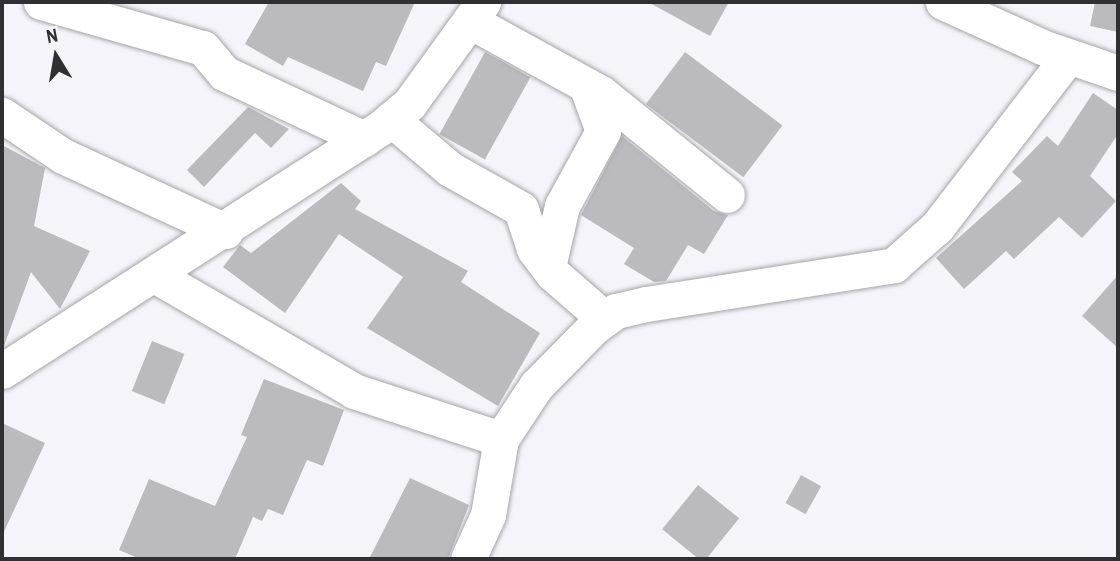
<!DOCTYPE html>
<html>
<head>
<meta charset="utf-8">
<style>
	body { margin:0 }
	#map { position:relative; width:1120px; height:561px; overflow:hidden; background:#f5f4fa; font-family:"Archivo Narrow",sans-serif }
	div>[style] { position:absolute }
	.building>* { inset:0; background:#bababf; transform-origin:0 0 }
	.roads { filter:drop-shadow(0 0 2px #a4a4a9) drop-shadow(0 0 2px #a4a4a9) }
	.minor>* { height:35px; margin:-17.5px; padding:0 17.5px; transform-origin:17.5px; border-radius:17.5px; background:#fff }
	span { translate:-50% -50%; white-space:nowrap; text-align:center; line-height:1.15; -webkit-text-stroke:7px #f5f4fa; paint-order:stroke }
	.frame { position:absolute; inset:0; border:4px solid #302f31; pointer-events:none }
	.north { position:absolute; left:21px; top:21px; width:70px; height:70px; -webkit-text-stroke:5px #f5f4fa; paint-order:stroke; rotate:349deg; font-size:19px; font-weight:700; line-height:28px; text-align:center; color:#302f31 }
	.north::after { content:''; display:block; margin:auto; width:24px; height:32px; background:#302f31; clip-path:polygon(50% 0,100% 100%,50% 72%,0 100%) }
</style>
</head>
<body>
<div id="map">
	<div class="building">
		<i style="clip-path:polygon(269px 2px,415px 2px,386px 66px,376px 62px,363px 91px,288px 57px,283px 66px,245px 44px)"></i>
		<i style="clip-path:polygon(648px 2px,729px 2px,710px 36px)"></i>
		<i style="clip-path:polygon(1095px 2px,1118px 2px,1118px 32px,1090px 26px)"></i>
		<i style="left:485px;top:52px;width:52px;height:94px;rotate:29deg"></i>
		<i style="left:685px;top:52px;width:122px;height:65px;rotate:37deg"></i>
		<i style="clip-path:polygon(1093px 93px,1118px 110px,1118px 134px,1090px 176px,1116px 201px,1082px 238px,1059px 217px,1014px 259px,1006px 251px,964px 289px,936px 258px,1022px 181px,1012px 172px,1047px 136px,1058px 146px)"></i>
		<i style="clip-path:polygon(248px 107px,289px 129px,271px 148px,255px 133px,204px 187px,187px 170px)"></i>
		<i style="clip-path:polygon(622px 136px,714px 211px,728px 215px,704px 254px,688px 245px,666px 281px,654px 282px,624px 264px,634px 248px,581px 215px)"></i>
		<i style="clip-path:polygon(2px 145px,45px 168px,34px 226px,90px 251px,60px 309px,31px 272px,4px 346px)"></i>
		<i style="clip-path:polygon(341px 183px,361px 201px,355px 209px,468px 271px,461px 282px,540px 333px,498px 406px,367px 328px,403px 277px,339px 234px,285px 313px,223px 267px,240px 245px,251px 253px)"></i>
		<i style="clip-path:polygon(1118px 275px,1118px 348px,1082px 316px)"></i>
		<i style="left:152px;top:341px;width:35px;height:54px;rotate:22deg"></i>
		<i style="clip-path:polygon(264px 379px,344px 410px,323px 466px,307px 460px,283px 515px,268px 509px,262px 521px,253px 517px,235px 559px,140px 559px,119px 550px,149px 479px,215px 506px,247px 437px,241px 435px)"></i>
		<i style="clip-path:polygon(2px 423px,45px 443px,2px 536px)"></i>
		<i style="left:801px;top:475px;width:23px;height:32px;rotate:29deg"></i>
		<i style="clip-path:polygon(410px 478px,469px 505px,448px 559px,369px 559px)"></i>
		<i style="left:698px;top:485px;width:53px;height:57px;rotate:39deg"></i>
	</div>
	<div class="roads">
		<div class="minor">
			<i style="left:41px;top:2px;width:168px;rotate:15.9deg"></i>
			<i style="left:203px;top:48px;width:33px;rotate:50deg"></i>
			<i style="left:224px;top:73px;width:155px;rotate:25.2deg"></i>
			<i style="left:943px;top:2px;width:109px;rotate:24.4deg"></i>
			<i style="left:1042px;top:47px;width:80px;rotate:18.9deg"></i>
			<i style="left:470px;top:21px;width:149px;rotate:28.8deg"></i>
			<i style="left:601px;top:93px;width:162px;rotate:39deg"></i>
			<i style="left:2px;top:115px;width:73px;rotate:33.9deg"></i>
			<i style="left:63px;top:156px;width:179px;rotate:24.8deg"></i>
			<i style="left:391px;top:119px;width:77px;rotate:40.3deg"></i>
			<i style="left:450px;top:169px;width:81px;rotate:29.4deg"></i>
			<i style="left:521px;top:209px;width:42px;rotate:72deg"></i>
			<i style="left:534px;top:249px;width:30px;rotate:53deg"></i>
			<i style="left:552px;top:273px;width:70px;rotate:41deg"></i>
			<i style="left:548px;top:267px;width:63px;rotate:-77.1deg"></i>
			<i style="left:562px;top:206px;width:85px;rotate:-61.3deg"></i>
			<i style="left:603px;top:131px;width:49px;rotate:-110.3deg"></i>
			<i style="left:156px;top:276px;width:229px;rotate:30.1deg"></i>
			<i style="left:354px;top:391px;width:155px;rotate:18.1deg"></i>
			<i style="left:2px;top:371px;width:453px;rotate:-32.7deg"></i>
			<i style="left:383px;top:126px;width:35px;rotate:-40deg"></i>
			<i style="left:410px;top:103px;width:125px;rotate:-54.1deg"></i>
			<i style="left:468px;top:559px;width:48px;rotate:-65.6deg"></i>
			<i style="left:488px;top:515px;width:77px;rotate:-80.3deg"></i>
			<i style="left:501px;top:439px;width:64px;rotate:-56.6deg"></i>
			<i style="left:536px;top:386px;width:84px;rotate:-45.5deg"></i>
			<i style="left:595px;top:326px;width:26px;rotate:-36deg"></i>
			<i style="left:616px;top:311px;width:31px;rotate:-13deg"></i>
			<i style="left:646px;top:304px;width:251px;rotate:-8.9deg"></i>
			<i style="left:894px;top:265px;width:57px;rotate:-41.5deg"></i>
			<i style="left:937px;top:227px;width:215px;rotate:-52.4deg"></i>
		</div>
	</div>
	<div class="frame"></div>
	<div class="north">N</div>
</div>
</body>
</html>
